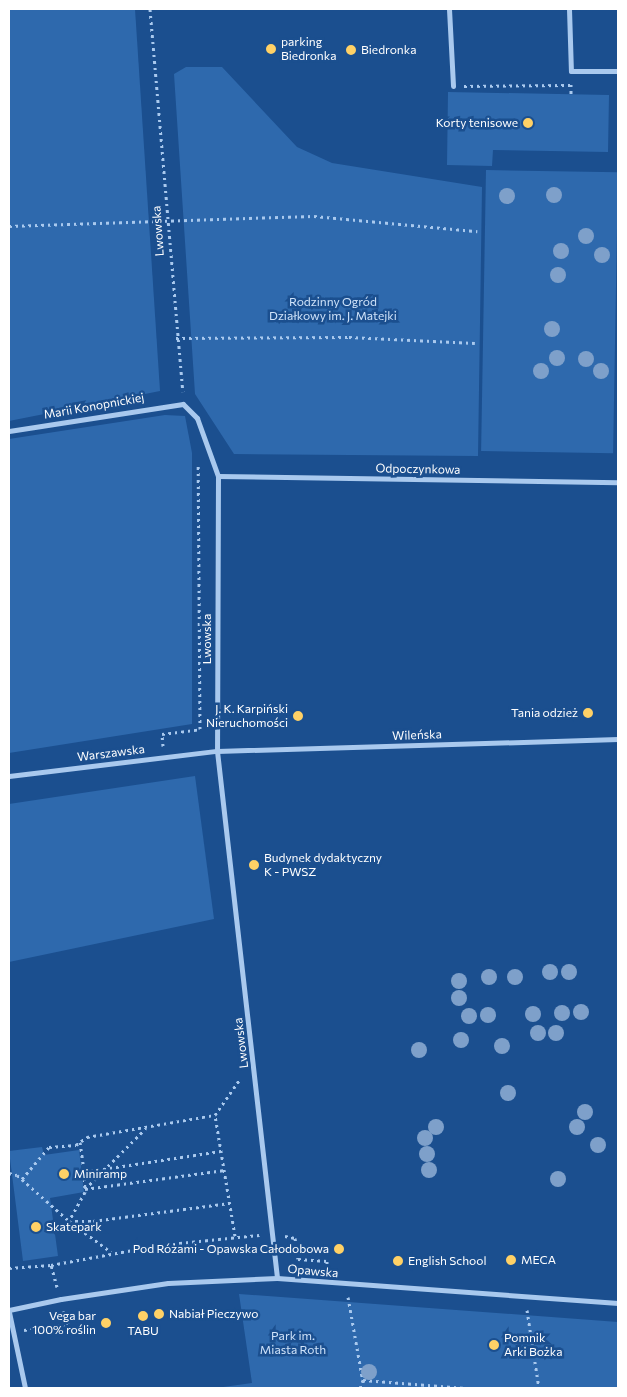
<!DOCTYPE html>
<html>
<head>
<meta charset="utf-8">
<style>
	body { margin:0 }
	#map { position:relative; width:627px; height:1397px; overflow:hidden; background:#1b4f8f; font-family:Commissioner,sans-serif }
	div>[style] { position:absolute }
	.green>* { inset:0; background:#2e69ad; transform-origin:0 0 }
	.path>* { height:3px; margin-top:-1.5px; transform-origin:0; background:repeating-linear-gradient(90deg,#a9c9ee 0 2.5px,transparent 0 6.5px) }
	.minor>* { height:5px; margin:-2.5px; padding:0 2.5px; transform-origin:2.5px; border-radius:2.5px; background:#a9c9ee }
	.trees>* { width:16px; height:16px; margin:-8px; border-radius:50%; background:#7ea0ca }
	.dots>* { width:14px; height:14px; translate:-50% -50%; box-sizing:border-box; border:2px solid #1b4f8f; border-radius:50% }
	span { translate:-50% -50%; white-space:nowrap; text-align:center; line-height:1.15; -webkit-text-stroke:5px #1b4f8f; paint-order:stroke }
	.poi-label { font-size:12px; color:#fff }
	.left { translate:0 -50%; text-align:left }
	.right { translate:-100% -50%; text-align:right }
	.street-label { font-size:12px; color:#fff }
	.park-label { font-size:12px; color:#cfe3fa }
	.frame { position:absolute; inset:0; border:10px solid #fff; pointer-events:none }
</style>
</head>
<body>
<div id="map">
	<div class="green">
		<i style="clip-path:polygon(9px 9px,135px 9px,160px 391px,9px 421px)"></i>
		<i style="clip-path:polygon(186px 67px,222px 67px,297px 147px,332px 163px,482px 187px,478px 456px,234px 454px,195px 394px,174px 74px)"></i>
		<i style="clip-path:polygon(448px 92px,609px 95px,608px 152px,493px 150px,492px 166px,447px 165px)"></i>
		<i style="left:486px;top:170px;width:132px;height:281px;rotate:1deg"></i>
		<i style="clip-path:polygon(165px 415px,185px 416px,192px 453px,192px 724px,9px 753px,9px 439px)"></i>
		<i style="clip-path:polygon(195px 776px,214px 919px,9px 962px,9px 804px)"></i>
		<i style="clip-path:polygon(42px 1147px,44px 1155px,79px 1150px,84px 1192px,50px 1198px,58px 1256px,23px 1261px,9px 1151px)"></i>
		<i style="clip-path:polygon(239px 1294px,618px 1322px,618px 1388px,216px 1388px,252px 1383px)"></i>
	</div>
	<div class="path">
		<i style="left:150px;top:9px;width:384px;rotate:85.1deg"></i>
		<i style="left:571px;top:84px;width:10px;rotate:90deg"></i>
		<i style="left:464px;top:86px;width:106px;rotate:-0.5deg"></i>
		<i style="left:9px;top:226px;width:305px;rotate:-1.9deg"></i>
		<i style="left:314px;top:216px;width:164px;rotate:5.3deg"></i>
		<i style="left:176px;top:338px;width:173px;rotate:-0.3deg"></i>
		<i style="left:349px;top:337px;width:126px;rotate:2.7deg"></i>
		<i style="left:163px;top:746px;width:12px;rotate:-95deg"></i>
		<i style="left:162px;top:734px;width:38px;rotate:-7deg"></i>
		<i style="left:200px;top:729px;width:265px;rotate:-90.4deg"></i>
		<i style="left:80px;top:1142px;width:30px;rotate:82deg"></i>
		<i style="left:84px;top:1172px;width:140px;rotate:-8.7deg"></i>
		<i style="left:84px;top:1172px;width:20px;rotate:87deg"></i>
		<i style="left:85px;top:1192px;width:33px;rotate:119deg"></i>
		<i style="left:69px;top:1221px;width:24px"></i>
		<i style="left:93px;top:1221px;width:138px;rotate:-7.5deg"></i>
		<i style="left:9px;top:1173px;width:8px;rotate:14deg"></i>
		<i style="left:17px;top:1175px;width:69px;rotate:41.5deg"></i>
		<i style="left:69px;top:1221px;width:52px;rotate:36.4deg"></i>
		<i style="left:22px;top:1179px;width:42px;rotate:-49.8deg"></i>
		<i style="left:49px;top:1147px;width:27px;rotate:-4deg"></i>
		<i style="left:76px;top:1145px;width:14px;rotate:-36deg"></i>
		<i style="left:87px;top:1137px;width:130px;rotate:-9.8deg"></i>
		<i style="left:85px;top:1189px;width:141px;rotate:-7.7deg"></i>
		<i style="left:85px;top:1189px;width:86px;rotate:-45deg"></i>
		<i style="left:235px;top:1236px;width:123px;rotate:-99.4deg"></i>
		<i style="left:215px;top:1115px;width:44px;rotate:-55.2deg"></i>
		<i style="left:285px;top:1236px;width:10px;rotate:11deg"></i>
		<i style="left:295px;top:1238px;width:21px;rotate:82deg"></i>
		<i style="left:298px;top:1259px;width:29px;rotate:4deg"></i>
		<i style="left:327px;top:1261px;width:8px;rotate:90deg"></i>
		<i style="left:9px;top:1268px;width:42px;rotate:-4.1deg"></i>
		<i style="left:57px;top:1287px;width:23px;rotate:-105deg"></i>
		<i style="left:51px;top:1265px;width:111px;rotate:-10.4deg"></i>
		<i style="left:160px;top:1245px;width:100px;rotate:-5.8deg"></i>
		<i style="left:348px;top:1297px;width:92px;rotate:80deg"></i>
		<i style="left:527px;top:1310px;width:79px;rotate:81.3deg"></i>
		<i style="left:24px;top:1330px;width:44px;rotate:-7.8deg"></i>
		<i style="left:68px;top:1324px;width:14px;rotate:-111deg"></i>
		<i style="left:360px;top:1388px;width:9px;rotate:-69deg"></i>
		<i style="left:363px;top:1380px;width:103px;rotate:4.4deg"></i>
	</div>
	<div class="minor">
		<i style="left:449px;top:9px;width:77px;rotate:87deg"></i>
		<i style="left:569px;top:9px;width:62px;rotate:88.2deg"></i>
		<i style="left:571px;top:71px;width:47px"></i>
		<i style="left:9px;top:431px;width:176px;rotate:-8.8deg"></i>
		<i style="left:183px;top:404px;width:20px;rotate:45deg"></i>
		<i style="left:197px;top:418px;width:62px;rotate:70.1deg"></i>
		<i style="left:218px;top:476px;width:275px;rotate:90.2deg"></i>
		<i style="left:217px;top:751px;width:530px;rotate:83.5deg"></i>
		<i style="left:218px;top:476px;width:400px;rotate:0.9deg"></i>
		<i style="left:9px;top:776px;width:209px;rotate:-6.9deg"></i>
		<i style="left:217px;top:751px;width:401px;rotate:-1.7deg"></i>
		<i style="left:9px;top:1310px;width:53px;rotate:-11.9deg"></i>
		<i style="left:61px;top:1299px;width:108px;rotate:-8.5deg"></i>
		<i style="left:168px;top:1283px;width:109px;rotate:-2.6deg"></i>
		<i style="left:277px;top:1278px;width:342px;rotate:4.2deg"></i>
		<i style="left:9px;top:1312px;width:78px;rotate:78.1deg"></i>
	</div>
	<div class="trees">
		<i style="left:554px;top:195px"></i>
		<i style="left:507px;top:196px"></i>
		<i style="left:586px;top:236px"></i>
		<i style="left:561px;top:251px"></i>
		<i style="left:602px;top:255px"></i>
		<i style="left:558px;top:275px"></i>
		<i style="left:552px;top:329px"></i>
		<i style="left:557px;top:358px"></i>
		<i style="left:586px;top:359px"></i>
		<i style="left:541px;top:371px"></i>
		<i style="left:601px;top:371px"></i>
		<i style="left:550px;top:972px"></i>
		<i style="left:569px;top:972px"></i>
		<i style="left:489px;top:977px"></i>
		<i style="left:515px;top:977px"></i>
		<i style="left:459px;top:981px"></i>
		<i style="left:459px;top:998px"></i>
		<i style="left:581px;top:1012px"></i>
		<i style="left:562px;top:1013px"></i>
		<i style="left:533px;top:1014px"></i>
		<i style="left:488px;top:1015px"></i>
		<i style="left:469px;top:1016px"></i>
		<i style="left:538px;top:1033px"></i>
		<i style="left:556px;top:1033px"></i>
		<i style="left:461px;top:1040px"></i>
		<i style="left:502px;top:1046px"></i>
		<i style="left:419px;top:1050px"></i>
		<i style="left:508px;top:1093px"></i>
		<i style="left:585px;top:1112px"></i>
		<i style="left:436px;top:1127px"></i>
		<i style="left:577px;top:1127px"></i>
		<i style="left:425px;top:1138px"></i>
		<i style="left:598px;top:1145px"></i>
		<i style="left:427px;top:1154px"></i>
		<i style="left:429px;top:1170px"></i>
		<i style="left:558px;top:1179px"></i>
		<i style="left:369px;top:1372px"></i>
	</div>
	<div class="dots">
		<i style="left:271px;top:49px;background:#ffd166"></i>
		<i style="left:351px;top:50px;background:#ffd166"></i>
		<i style="left:528px;top:123px;background:#ffd166"></i>
		<i style="left:588px;top:713px;background:#ffd166"></i>
		<i style="left:298px;top:716px;background:#ffd166"></i>
		<i style="left:254px;top:865px;background:#ffd166"></i>
		<i style="left:64px;top:1174px;background:#ffd166"></i>
		<i style="left:36px;top:1227px;background:#ffd166"></i>
		<i style="left:339px;top:1249px;background:#ffd166"></i>
		<i style="left:511px;top:1260px;background:#ffd166"></i>
		<i style="left:398px;top:1261px;background:#ffd166"></i>
		<i style="left:159px;top:1314px;background:#ffd166"></i>
		<i style="left:143px;top:1316px;background:#ffd166"></i>
		<i style="left:106px;top:1323px;background:#ffd166"></i>
		<i style="left:494px;top:1345px;background:#ffd166"></i>
	</div>
	<div class="poi-label">
		<span class="left" style="left:281px;top:49px">parking<br>Biedronka</span>
		<span class="left" style="left:361px;top:50px">Biedronka</span>
		<span class="right" style="left:518px;top:123px">Korty tenisowe</span>
		<span class="right" style="left:288px;top:716px">J. K. Karpiński<br>Nieruchomości</span>
		<span class="right" style="left:578px;top:713px">Tania odzież</span>
		<span class="left" style="left:264px;top:865px">Budynek dydaktyczny<br>K - PWSZ</span>
		<span class="left" style="left:74px;top:1174px">Miniramp</span>
		<span class="left" style="left:46px;top:1227px">Skatepark</span>
		<span class="right" style="left:329px;top:1249px">Pod Różami - Opawska Całodobowa</span>
		<span class="left" style="left:521px;top:1260px">MECA</span>
		<span class="left" style="left:408px;top:1261px">English School</span>
		<span class="left" style="left:169px;top:1314px">Nabiał Pieczywo</span>
		<span class="right" style="left:96px;top:1323px">Vega bar<br>100% roślin</span>
		<span style="left:143px;top:1331px">TABU</span>
		<span class="left" style="left:504px;top:1345px">Pomnik<br>Arki Bożka</span>
	</div>
	<div class="street-label">
		<span style="left:158px;top:231px;rotate:-94deg">Lwowska</span>
		<span style="left:94px;top:406px;rotate:-10deg">Marii Konopnickiej</span>
		<span style="left:418px;top:469px;rotate:1deg">Odpoczynkowa</span>
		<span style="left:207px;top:639px;rotate:-90deg">Lwowska</span>
		<span style="left:417px;top:735px;rotate:-2deg">Wileńska</span>
		<span style="left:111px;top:753px;rotate:-7deg">Warszawska</span>
		<span style="left:241px;top:1043px;rotate:-97deg">Lwowska</span>
		<span style="left:313px;top:1271px;rotate:5deg">Opawska</span>
	</div>
	<div class="park-label">
		<span style="left:333px;top:309px">Rodzinny Ogród<br>Działkowy im. J. Matejki</span>
		<span style="left:293px;top:1343px">Park im.<br>Miasta Roth</span>
	</div>
	<div class="frame"></div>
</div>
</body>
</html>
